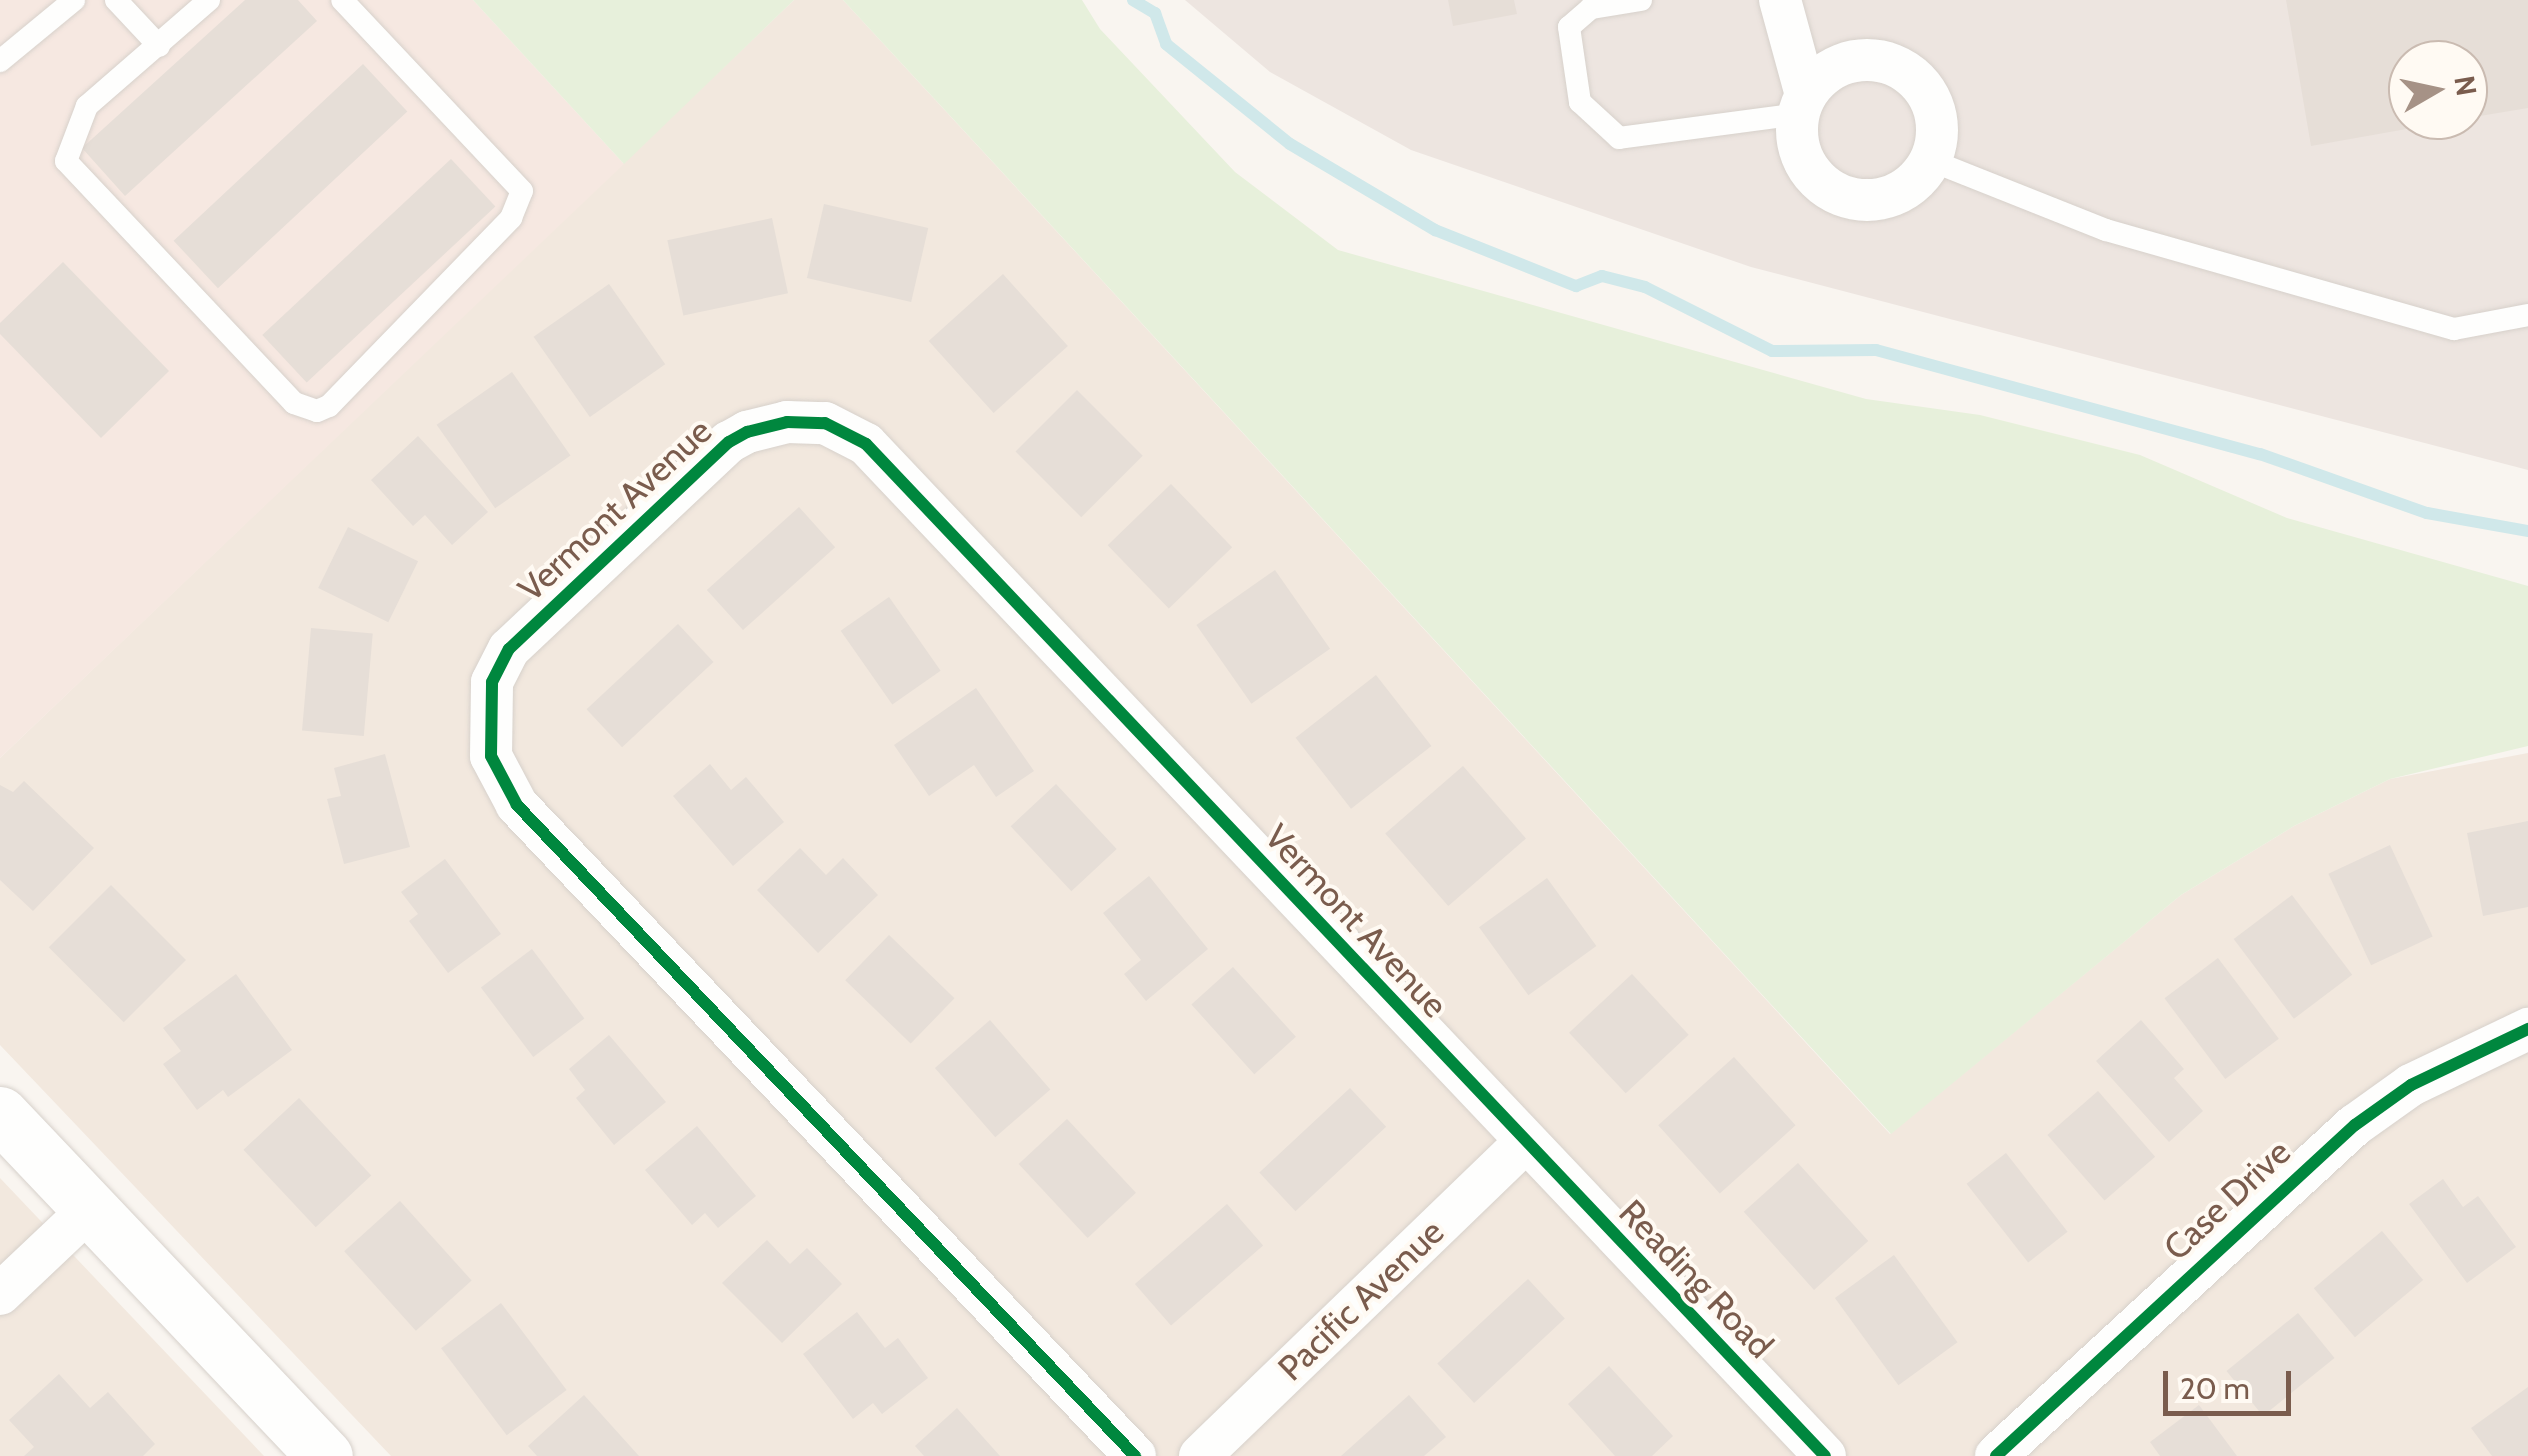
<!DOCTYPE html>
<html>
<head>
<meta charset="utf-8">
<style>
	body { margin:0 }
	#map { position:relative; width:2528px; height:1456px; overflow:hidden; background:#f9f5f0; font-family:Cabin,sans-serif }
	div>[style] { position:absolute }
	.residential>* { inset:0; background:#f2e8de }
	.commercial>* { inset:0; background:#f6e8e1 }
	.industrial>* { inset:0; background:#ede5e0 }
	.green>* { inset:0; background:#e7f0db }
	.stream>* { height:12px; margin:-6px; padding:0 6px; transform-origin:6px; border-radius:6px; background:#d0e8ea }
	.building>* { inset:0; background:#e6ded7; transform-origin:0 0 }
	.roads { filter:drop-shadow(0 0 2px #d7d1cb) drop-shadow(0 0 2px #d7d1cb) }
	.lane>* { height:22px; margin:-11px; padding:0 11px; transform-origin:11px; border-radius:11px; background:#fefefd }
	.street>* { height:42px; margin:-21px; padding:0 21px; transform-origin:21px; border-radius:21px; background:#fefefd }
	.street>.ring { margin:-21px; padding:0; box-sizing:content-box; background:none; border:42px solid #fefefd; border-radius:50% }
	.secondary>* { height:55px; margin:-27.5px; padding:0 27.5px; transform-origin:27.5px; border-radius:27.5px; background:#fefefd }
	.cycleway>* { height:12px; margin:-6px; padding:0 6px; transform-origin:6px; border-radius:6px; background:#00873e }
	span { translate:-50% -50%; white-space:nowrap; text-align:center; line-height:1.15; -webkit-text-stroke:8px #fffaf3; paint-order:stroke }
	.street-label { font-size:35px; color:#7a5c4d }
	.north { position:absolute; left:2388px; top:40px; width:100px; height:100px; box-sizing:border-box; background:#fffaf3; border:2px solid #cabbb1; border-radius:50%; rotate:81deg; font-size:28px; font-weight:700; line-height:40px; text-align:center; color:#7a5c4d }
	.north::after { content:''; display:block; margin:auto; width:35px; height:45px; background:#a69286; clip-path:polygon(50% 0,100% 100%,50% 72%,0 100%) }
	.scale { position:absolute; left:2163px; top:1371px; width:128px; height:45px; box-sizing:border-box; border:5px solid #7a5c4d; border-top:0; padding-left:12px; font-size:30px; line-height:35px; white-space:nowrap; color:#7a5c4d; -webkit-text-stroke:8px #fffaf3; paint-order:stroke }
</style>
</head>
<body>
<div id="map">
	<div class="residential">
		<i style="clip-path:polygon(794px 0,843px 0,1890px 1134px,2181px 895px,2294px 826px,2390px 779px,2528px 753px,2528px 1456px,391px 1456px,0 1045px,0 758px)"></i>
		<i style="clip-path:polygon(0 1178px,264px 1456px,0 1456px)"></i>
	</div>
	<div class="commercial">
		<i style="clip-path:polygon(0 0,473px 0,624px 164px,0 758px)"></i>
	</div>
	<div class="industrial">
		<i style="clip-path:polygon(evenodd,1185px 0,2528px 0,2528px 470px,1751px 267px,1411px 150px,1270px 72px,1185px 0,2408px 60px,2468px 60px,2468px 120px,2408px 120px,2408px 60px)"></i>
	</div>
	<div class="green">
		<i style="clip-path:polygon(473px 0,794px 0,624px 164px)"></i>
		<i style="clip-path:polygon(843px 0,1082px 0,1100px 29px,1235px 172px,1338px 250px,1866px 399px,1980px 415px,2140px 455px,2287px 518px,2528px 586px,2528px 746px,2390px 779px,2294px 826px,2181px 895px,1891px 1134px)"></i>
	</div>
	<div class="stream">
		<i style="left:1133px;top:0;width:26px;rotate:31deg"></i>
		<i style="left:1155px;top:13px;width:33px;rotate:70deg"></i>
		<i style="left:1166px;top:44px;width:159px;rotate:38.9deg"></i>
		<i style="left:1290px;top:144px;width:169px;rotate:30.7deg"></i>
		<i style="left:1435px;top:230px;width:152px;rotate:21.7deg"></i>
		<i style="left:1576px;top:286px;width:28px;rotate:-21deg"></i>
		<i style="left:1602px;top:276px;width:44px;rotate:14.3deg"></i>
		<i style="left:1645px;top:287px;width:142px;rotate:26.7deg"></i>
		<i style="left:1772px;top:351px;width:104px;rotate:-0.6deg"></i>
		<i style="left:1876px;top:350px;width:398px;rotate:15.2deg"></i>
		<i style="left:2260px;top:454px;width:177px;rotate:19.5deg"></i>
		<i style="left:2427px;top:513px;width:103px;rotate:10.1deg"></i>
	</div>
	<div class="building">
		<i style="clip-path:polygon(245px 0,298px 0,317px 21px,125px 196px,82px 148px)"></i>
		<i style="clip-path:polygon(1448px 0,1514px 0,1517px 14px,1453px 26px)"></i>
		<i style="clip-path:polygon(2286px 0,2528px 0,2528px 108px,2468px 118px,2468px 60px,2408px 60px,2408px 120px,2446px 122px,2311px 146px)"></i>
		<i style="left:363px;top:64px;width:65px;height:259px;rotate:47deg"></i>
		<i style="left:451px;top:159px;width:65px;height:258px;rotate:47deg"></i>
		<i style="left:824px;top:204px;width:107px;height:76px;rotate:13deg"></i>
		<i style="left:772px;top:218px;width:77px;height:107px;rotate:78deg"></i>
		<i style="clip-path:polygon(63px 262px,169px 371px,101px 438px,0 334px,0 323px)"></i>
		<i style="left:1003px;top:274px;width:97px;height:100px;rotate:48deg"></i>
		<i style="left:609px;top:284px;width:98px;height:92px;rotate:55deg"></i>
		<i style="left:512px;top:372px;width:102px;height:92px;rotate:55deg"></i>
		<i style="left:1077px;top:390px;width:93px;height:87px;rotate:45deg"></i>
		<i style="clip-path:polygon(418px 436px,488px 512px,452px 545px,425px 515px,413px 526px,371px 480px)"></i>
		<i style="left:1171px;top:484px;width:88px;height:88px;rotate:46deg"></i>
		<i style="left:799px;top:507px;width:54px;height:124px;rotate:48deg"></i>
		<i style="left:348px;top:527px;width:78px;height:68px;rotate:26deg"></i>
		<i style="left:1275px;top:570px;width:96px;height:96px;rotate:55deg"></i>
		<i style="left:889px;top:597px;width:90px;height:59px;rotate:55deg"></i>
		<i style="left:678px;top:624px;width:52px;height:125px;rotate:47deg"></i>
		<i style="left:311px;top:628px;width:62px;height:103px;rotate:5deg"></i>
		<i style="left:1376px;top:675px;width:90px;height:102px;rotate:52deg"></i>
		<i style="clip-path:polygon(976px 688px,1034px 771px,996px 797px,974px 765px,929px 796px,894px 745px)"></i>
		<i style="clip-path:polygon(385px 754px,410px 847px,344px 864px,327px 799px,341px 796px,334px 768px)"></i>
		<i style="clip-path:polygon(710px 764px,731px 790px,746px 777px,784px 822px,733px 866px,673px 796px)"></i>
		<i style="left:1463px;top:766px;width:96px;height:103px;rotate:49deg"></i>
		<i style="clip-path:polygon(24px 781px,94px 848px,33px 911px,0 880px,0 785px,13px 792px)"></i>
		<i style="left:1056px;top:784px;width:89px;height:62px;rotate:47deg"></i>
		<i style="clip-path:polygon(2528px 821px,2528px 907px,2483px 916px,2467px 833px)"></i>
		<i style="left:2390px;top:845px;width:101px;height:68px;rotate:65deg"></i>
		<i style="clip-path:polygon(800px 848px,826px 875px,843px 858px,878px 895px,818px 953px,757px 890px)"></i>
		<i style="clip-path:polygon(445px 859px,501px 934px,448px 973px,409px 921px,418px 914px,401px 892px)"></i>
		<i style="clip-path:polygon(1149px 876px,1208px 949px,1146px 1001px,1124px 974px,1141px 960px,1103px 913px)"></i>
		<i style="left:1547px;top:878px;width:84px;height:84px;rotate:54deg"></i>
		<i style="left:111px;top:885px;width:106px;height:88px;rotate:45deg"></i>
		<i style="left:2292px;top:895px;width:100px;height:73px;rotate:53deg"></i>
		<i style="left:889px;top:935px;width:91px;height:63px;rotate:44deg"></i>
		<i style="left:532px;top:949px;width:87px;height:64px;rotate:53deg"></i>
		<i style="left:2218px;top:958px;width:101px;height:67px;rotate:53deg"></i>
		<i style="left:1233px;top:967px;width:94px;height:56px;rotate:48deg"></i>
		<i style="clip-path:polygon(236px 974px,292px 1050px,228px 1097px,223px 1090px,197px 1110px,163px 1064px,181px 1051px,163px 1028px)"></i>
		<i style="left:1632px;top:974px;width:83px;height:86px;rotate:47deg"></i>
		<i style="left:990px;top:1020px;width:92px;height:73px;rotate:49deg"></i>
		<i style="clip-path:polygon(2141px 1020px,2184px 1069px,2174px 1078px,2203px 1111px,2169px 1142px,2096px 1061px)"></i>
		<i style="clip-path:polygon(609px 1035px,666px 1102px,614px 1145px,576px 1098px,585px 1090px,569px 1069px)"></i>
		<i style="left:1734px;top:1057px;width:92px;height:102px;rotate:48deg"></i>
		<i style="left:1350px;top:1088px;width:53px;height:124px;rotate:47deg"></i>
		<i style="left:2098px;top:1091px;width:87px;height:67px;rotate:49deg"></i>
		<i style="left:299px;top:1098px;width:106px;height:76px;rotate:47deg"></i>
		<i style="left:1067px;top:1119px;width:101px;height:66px;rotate:47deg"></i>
		<i style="clip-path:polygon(697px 1126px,756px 1196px,718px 1228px,705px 1213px,692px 1225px,645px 1170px)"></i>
		<i style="left:2006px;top:1153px;width:100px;height:50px;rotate:52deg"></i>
		<i style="left:1798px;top:1163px;width:105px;height:73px;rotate:48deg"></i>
		<i style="clip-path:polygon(2443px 1179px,2463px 1207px,2478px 1196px,2516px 1247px,2467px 1283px,2409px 1204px)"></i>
		<i style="left:400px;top:1201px;width:107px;height:75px;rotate:48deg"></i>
		<i style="left:1227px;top:1204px;width:55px;height:122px;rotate:49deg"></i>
		<i style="left:2382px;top:1231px;width:64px;height:89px;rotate:50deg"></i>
		<i style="clip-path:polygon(767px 1240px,790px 1264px,807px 1248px,842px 1284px,782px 1343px,722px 1283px)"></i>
		<i style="left:1894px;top:1255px;width:108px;height:73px;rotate:54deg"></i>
		<i style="left:1528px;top:1279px;width:54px;height:124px;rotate:47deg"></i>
		<i style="left:501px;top:1303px;width:109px;height:75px;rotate:53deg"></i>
		<i style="clip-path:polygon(857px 1312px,885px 1348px,898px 1338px,928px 1378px,882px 1414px,873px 1403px,853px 1419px,803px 1354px)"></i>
		<i style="left:2298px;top:1313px;width:58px;height:92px;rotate:51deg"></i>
		<i style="clip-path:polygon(1609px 1366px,1673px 1436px,1652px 1456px,1615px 1456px,1568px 1404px)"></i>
		<i style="clip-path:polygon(59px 1374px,90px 1408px,108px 1392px,155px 1444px,143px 1456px,24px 1456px,34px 1447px,9px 1420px)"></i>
		<i style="clip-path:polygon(2528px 1387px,2528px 1456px,2492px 1456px,2471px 1428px)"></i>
		<i style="clip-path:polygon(584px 1395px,639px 1456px,537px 1456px,528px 1446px)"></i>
		<i style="clip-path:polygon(1409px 1395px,1446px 1437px,1424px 1456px,1341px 1456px)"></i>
		<i style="clip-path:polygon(2199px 1405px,2237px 1456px,2160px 1456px,2150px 1442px)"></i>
		<i style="clip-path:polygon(957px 1408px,1000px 1456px,924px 1456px,915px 1446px)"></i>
	</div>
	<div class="roads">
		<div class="lane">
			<i style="left:116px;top:0;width:63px;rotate:46.9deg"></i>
			<i style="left:209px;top:0;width:162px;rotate:139deg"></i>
			<i style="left:87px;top:106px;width:59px;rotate:110.9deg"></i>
			<i style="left:66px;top:161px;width:332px;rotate:46.7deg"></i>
			<i style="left:294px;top:403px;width:24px;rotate:19deg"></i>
			<i style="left:317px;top:411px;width:13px;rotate:-23deg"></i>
			<i style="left:329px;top:406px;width:262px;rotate:-45.9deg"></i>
			<i style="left:511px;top:218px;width:29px;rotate:-68deg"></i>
			<i style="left:522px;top:191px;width:262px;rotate:-133.3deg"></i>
			<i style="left:1641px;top:0;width:51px;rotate:170.9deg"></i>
			<i style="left:1591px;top:8px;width:29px;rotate:139deg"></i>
			<i style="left:1569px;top:27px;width:76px;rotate:81.7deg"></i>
			<i style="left:1580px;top:102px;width:53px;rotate:42.7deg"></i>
			<i style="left:1619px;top:138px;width:181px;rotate:-7.6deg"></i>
			<i style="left:0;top:61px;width:96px;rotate:-39.5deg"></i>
			<i style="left:1930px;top:160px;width:189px;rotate:21.7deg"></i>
			<i style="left:2106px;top:230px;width:362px;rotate:15.9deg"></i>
			<i style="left:2454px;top:329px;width:75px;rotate:-10.7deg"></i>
		</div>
		<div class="street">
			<i style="left:1780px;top:0;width:98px;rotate:74.7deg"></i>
			<i class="ring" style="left:1797px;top:60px;width:98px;height:98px"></i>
			<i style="left:0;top:1294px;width:124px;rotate:-43.4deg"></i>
			<i style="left:1135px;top:1456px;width:898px;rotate:-133.51deg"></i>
			<i style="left:517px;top:805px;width:55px;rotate:-118deg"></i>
			<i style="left:491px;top:756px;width:74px;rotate:-89.2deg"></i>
			<i style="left:492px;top:682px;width:37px;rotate:-63deg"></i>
			<i style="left:509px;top:649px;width:302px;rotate:-43.3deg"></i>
			<i style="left:729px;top:442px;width:21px;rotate:-29deg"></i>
			<i style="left:747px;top:432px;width:41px;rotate:-14deg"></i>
			<i style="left:787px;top:422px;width:38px;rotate:2deg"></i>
			<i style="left:825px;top:423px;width:46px;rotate:27.1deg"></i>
			<i style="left:866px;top:444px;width:1394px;rotate:46.54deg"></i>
			<i style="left:1200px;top:1456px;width:449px;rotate:-44deg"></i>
			<i style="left:1996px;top:1456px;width:488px;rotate:-42.7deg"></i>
			<i style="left:2355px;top:1125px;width:69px;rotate:-35.5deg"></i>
			<i style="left:2411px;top:1085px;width:130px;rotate:-25.6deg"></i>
		</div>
		<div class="secondary">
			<i style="left:0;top:1114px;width:472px;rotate:46.5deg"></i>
		</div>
	</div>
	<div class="cycleway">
		<i style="left:1135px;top:1456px;width:898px;rotate:-133.51deg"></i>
		<i style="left:517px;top:805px;width:55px;rotate:-118deg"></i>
		<i style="left:491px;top:756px;width:74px;rotate:-89.2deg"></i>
		<i style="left:492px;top:682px;width:37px;rotate:-63deg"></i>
		<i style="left:509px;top:649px;width:302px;rotate:-43.3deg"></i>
		<i style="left:729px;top:442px;width:21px;rotate:-29deg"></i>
		<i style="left:747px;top:432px;width:41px;rotate:-14deg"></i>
		<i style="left:787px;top:422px;width:38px;rotate:2deg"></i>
		<i style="left:825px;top:423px;width:46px;rotate:27.1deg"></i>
		<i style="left:866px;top:444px;width:1394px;rotate:46.54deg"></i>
		<i style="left:1996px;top:1456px;width:488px;rotate:-42.7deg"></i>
		<i style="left:2355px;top:1125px;width:69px;rotate:-35.5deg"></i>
		<i style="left:2411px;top:1085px;width:130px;rotate:-25.6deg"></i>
	</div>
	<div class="street-label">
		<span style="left:615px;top:510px;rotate:-43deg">Vermont Avenue</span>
		<span style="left:1356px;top:921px;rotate:47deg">Vermont Avenue</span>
		<span style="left:2227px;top:1200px;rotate:-43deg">Case Drive</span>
		<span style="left:1696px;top:1279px;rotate:46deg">Reading Road</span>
		<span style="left:1361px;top:1300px;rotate:-44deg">Pacific Avenue</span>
	</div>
	<div class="north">N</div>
	<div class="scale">20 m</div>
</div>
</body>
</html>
